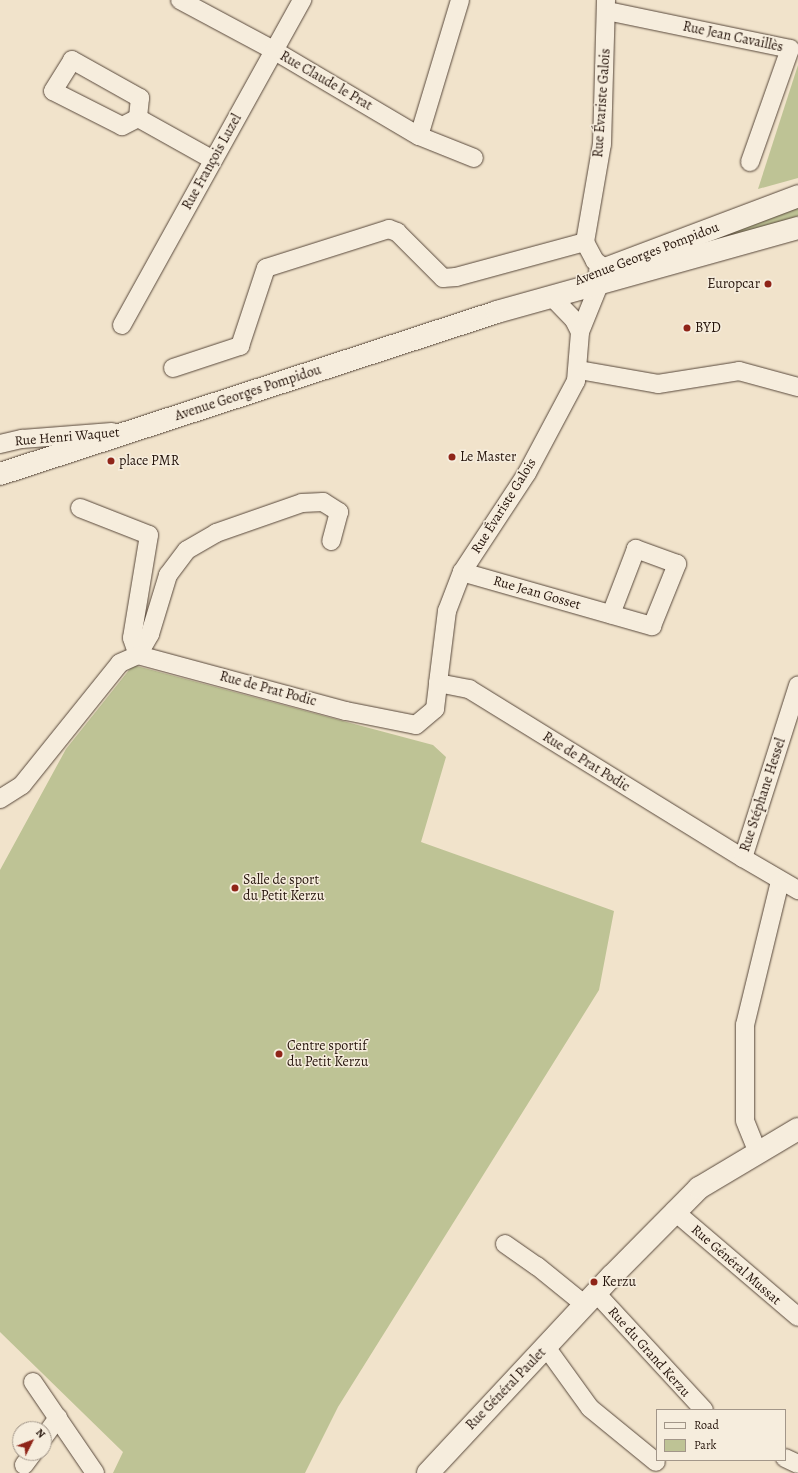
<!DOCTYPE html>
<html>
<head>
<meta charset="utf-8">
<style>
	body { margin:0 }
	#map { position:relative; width:798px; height:1473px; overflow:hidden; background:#f1e3cb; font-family:Alegreya,serif }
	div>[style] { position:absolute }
	.green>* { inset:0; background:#bec395 }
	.roads { filter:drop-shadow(0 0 1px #58483b) drop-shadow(0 0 1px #58483b) }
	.street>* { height:18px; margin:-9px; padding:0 9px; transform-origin:9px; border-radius:9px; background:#f6eddd }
	.secondary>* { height:22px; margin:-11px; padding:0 11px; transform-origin:11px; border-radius:11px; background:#f6eddd }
	.dots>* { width:11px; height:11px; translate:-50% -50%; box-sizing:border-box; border:2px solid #f6eddd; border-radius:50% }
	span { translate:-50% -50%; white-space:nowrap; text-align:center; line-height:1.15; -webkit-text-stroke:3px #f6eddd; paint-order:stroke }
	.street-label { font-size:14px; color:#25140b }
	.poi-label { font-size:14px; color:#25140b }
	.right { translate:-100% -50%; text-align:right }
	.left { translate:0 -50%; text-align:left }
	.legend { position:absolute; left:656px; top:1409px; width:130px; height:52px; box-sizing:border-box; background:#f6eddd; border:1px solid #a29689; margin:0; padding:5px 7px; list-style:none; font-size:12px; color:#25140b }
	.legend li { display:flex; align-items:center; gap:8px; height:20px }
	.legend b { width:20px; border:1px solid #a29689 }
	.north { position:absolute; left:12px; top:1421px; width:40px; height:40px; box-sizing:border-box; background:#f6eddd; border:1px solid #a29689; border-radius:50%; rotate:48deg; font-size:11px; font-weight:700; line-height:16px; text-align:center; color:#25140b }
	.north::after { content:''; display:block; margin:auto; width:14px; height:18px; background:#8f2418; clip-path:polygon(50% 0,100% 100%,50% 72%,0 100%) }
</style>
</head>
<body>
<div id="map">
	<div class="green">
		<i style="clip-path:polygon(798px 65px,798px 178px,758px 189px)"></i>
		<i style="clip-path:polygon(798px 206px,798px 216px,577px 287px)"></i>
		<i style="clip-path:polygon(133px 665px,433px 745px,446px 757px,421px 842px,614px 911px,599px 990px,338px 1407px,305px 1473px,113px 1473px,123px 1452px,0 1332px,0 870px,66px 749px)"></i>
	</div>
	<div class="roads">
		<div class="street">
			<i style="left:180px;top:0;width:108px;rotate:28.2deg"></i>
			<i style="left:275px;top:51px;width:167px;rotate:30.6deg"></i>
			<i style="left:419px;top:136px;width:59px;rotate:21.8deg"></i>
			<i style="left:607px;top:11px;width:187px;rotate:11.7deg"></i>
			<i style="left:790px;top:49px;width:120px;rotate:109.5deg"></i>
			<i style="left:72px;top:60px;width:78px;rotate:29.2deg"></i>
			<i style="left:140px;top:98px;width:20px;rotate:96deg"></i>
			<i style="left:138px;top:118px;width:18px;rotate:153deg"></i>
			<i style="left:122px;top:126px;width:77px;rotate:-153.1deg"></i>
			<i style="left:53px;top:91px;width:36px;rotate:-58deg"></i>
			<i style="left:138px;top:118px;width:86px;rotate:29.2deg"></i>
			<i style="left:419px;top:136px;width:142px;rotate:-73.2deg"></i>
			<i style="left:606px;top:269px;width:14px;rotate:-144deg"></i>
			<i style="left:595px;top:261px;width:21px;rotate:-118deg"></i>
			<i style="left:585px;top:242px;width:99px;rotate:-80.2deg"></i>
			<i style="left:602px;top:144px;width:144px;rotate:-88.4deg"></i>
			<i style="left:552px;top:297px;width:32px;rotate:46deg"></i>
			<i style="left:574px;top:320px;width:13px;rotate:63deg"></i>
			<i style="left:122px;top:325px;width:372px;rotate:-61deg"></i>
			<i style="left:173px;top:368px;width:71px;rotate:-18.2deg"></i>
			<i style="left:240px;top:346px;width:82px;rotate:-71.6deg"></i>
			<i style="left:266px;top:268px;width:129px;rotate:-17.6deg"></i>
			<i style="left:389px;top:229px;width:9px;rotate:21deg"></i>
			<i style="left:397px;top:232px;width:65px;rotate:45deg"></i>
			<i style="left:443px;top:278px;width:13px;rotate:-4deg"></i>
			<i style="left:456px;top:277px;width:134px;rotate:-15.2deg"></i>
			<i style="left:579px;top:370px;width:80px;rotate:10deg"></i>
			<i style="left:658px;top:384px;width:82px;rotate:-9.1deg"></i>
			<i style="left:739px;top:371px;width:61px;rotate:15.2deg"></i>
			<i style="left:0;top:444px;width:23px;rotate:-13deg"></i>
			<i style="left:22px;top:439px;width:90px;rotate:-4.4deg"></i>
			<i style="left:80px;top:508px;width:74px;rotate:21.4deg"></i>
			<i style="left:149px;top:535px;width:104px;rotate:99.4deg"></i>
			<i style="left:132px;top:638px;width:18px;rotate:71deg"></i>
			<i style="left:462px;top:572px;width:198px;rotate:15.9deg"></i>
			<i style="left:652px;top:626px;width:67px;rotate:-68deg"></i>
			<i style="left:677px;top:564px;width:44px;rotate:-159.9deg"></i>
			<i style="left:636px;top:549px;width:70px;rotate:111deg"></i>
			<i style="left:138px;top:655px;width:24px;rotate:-60deg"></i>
			<i style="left:150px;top:634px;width:62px;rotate:-73deg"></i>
			<i style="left:168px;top:575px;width:31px;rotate:-53deg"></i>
			<i style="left:187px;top:550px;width:34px;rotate:-30deg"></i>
			<i style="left:216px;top:533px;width:91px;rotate:-19.2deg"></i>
			<i style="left:302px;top:503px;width:21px;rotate:-3deg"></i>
			<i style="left:323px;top:502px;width:19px;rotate:32deg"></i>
			<i style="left:339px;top:512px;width:30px;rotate:105deg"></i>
			<i style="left:438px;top:683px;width:73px;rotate:-82.9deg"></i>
			<i style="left:447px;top:611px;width:42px;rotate:-69deg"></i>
			<i style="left:462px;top:572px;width:118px;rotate:-56.7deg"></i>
			<i style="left:527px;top:473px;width:104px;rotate:-62deg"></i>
			<i style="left:576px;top:381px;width:49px;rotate:-85.3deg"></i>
			<i style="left:580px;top:332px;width:51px;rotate:-68deg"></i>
			<i style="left:0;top:799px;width:26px;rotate:-32deg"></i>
			<i style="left:22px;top:785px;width:156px;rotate:-51.2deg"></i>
			<i style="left:120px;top:663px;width:20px;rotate:-24deg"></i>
			<i style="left:138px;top:655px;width:215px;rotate:15.1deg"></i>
			<i style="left:346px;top:711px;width:71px;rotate:11.3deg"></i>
			<i style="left:416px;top:725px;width:25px;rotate:-40deg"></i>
			<i style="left:435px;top:709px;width:26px;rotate:-83deg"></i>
			<i style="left:438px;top:683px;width:32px;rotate:11deg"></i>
			<i style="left:469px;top:689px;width:322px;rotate:31.7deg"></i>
			<i style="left:743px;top:858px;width:64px;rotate:30.2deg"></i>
			<i style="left:743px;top:858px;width:181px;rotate:-72.3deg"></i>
			<i style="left:758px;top:1153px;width:35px;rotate:-112deg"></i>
			<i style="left:745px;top:1120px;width:95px;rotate:-90deg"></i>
			<i style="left:745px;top:1025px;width:148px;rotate:-76.3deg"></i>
			<i style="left:674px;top:1211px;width:163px;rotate:40.5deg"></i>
			<i style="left:505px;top:1244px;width:39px;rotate:35deg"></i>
			<i style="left:537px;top:1266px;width:62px;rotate:39.1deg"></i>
			<i style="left:596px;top:1293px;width:159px;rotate:47.3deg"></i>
			<i style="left:546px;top:1347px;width:75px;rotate:54.2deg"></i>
			<i style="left:590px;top:1408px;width:85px;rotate:39.3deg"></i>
			<i style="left:33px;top:1382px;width:110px;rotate:55.7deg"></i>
			<i style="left:44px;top:1437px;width:24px;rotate:-54deg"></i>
			<i style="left:785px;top:1458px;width:14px;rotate:25deg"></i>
			<i style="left:24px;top:1465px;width:15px;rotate:-53deg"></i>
		</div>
		<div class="secondary">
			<i style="left:600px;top:271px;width:212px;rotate:-20.7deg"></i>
			<i style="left:0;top:474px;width:523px;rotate:-18.05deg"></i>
			<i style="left:497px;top:312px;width:313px;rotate:-15.6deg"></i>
			<i style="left:428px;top:1473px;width:270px;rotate:-47deg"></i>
			<i style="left:612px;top:1276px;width:124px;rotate:-45.3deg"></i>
			<i style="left:699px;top:1188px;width:115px;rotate:-30.8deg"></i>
		</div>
	</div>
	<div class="dots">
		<i style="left:768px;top:284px;background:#8f2418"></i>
		<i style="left:687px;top:328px;background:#8f2418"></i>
		<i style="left:452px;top:457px;background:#8f2418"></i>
		<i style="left:111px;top:461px;background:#8f2418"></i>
		<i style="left:235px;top:888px;background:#8f2418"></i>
		<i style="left:279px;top:1054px;background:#8f2418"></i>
		<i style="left:594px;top:1282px;background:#8f2418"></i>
	</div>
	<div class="street-label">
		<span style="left:733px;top:37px;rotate:12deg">Rue Jean Cavaillès</span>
		<span style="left:326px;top:81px;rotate:30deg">Rue Claude le Prat</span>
		<span style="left:602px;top:103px;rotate:-86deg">Rue Évariste Galois</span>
		<span style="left:212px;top:162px;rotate:-61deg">Rue François Luzel</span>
		<span style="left:647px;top:254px;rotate:-21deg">Avenue Georges Pompidou</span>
		<span style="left:248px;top:393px;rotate:-18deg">Avenue Georges Pompidou</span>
		<span style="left:67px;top:437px;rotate:-5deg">Rue Henri Waquet</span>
		<span style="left:504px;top:506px;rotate:-58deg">Rue Évariste Galois</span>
		<span style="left:537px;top:593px;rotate:16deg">Rue Jean Gosset</span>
		<span style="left:268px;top:689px;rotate:15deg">Rue de Prat Podic</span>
		<span style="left:586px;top:762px;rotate:32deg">Rue de Prat Podic</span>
		<span style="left:763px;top:795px;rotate:-72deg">Rue Stéphane Hessel</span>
		<span style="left:736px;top:1265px;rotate:41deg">Rue Général Mussat</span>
		<span style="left:649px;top:1352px;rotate:48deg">Rue du Grand Kerzu</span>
		<span style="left:506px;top:1389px;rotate:-46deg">Rue Général Paulet</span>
	</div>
	<div class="poi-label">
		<span class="right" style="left:760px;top:284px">Europcar</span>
		<span class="left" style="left:695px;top:328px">BYD</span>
		<span class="left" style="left:460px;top:457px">Le Master</span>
		<span class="left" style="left:119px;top:461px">place PMR</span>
		<span class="left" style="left:243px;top:888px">Salle de sport<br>du Petit Kerzu</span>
		<span class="left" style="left:287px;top:1054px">Centre sportif<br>du Petit Kerzu</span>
		<span class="left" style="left:602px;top:1282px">Kerzu</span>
	</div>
	<ul class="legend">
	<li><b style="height:5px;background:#f6eddd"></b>Road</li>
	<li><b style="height:11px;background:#bec395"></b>Park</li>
	</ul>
	<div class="north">N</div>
</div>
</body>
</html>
